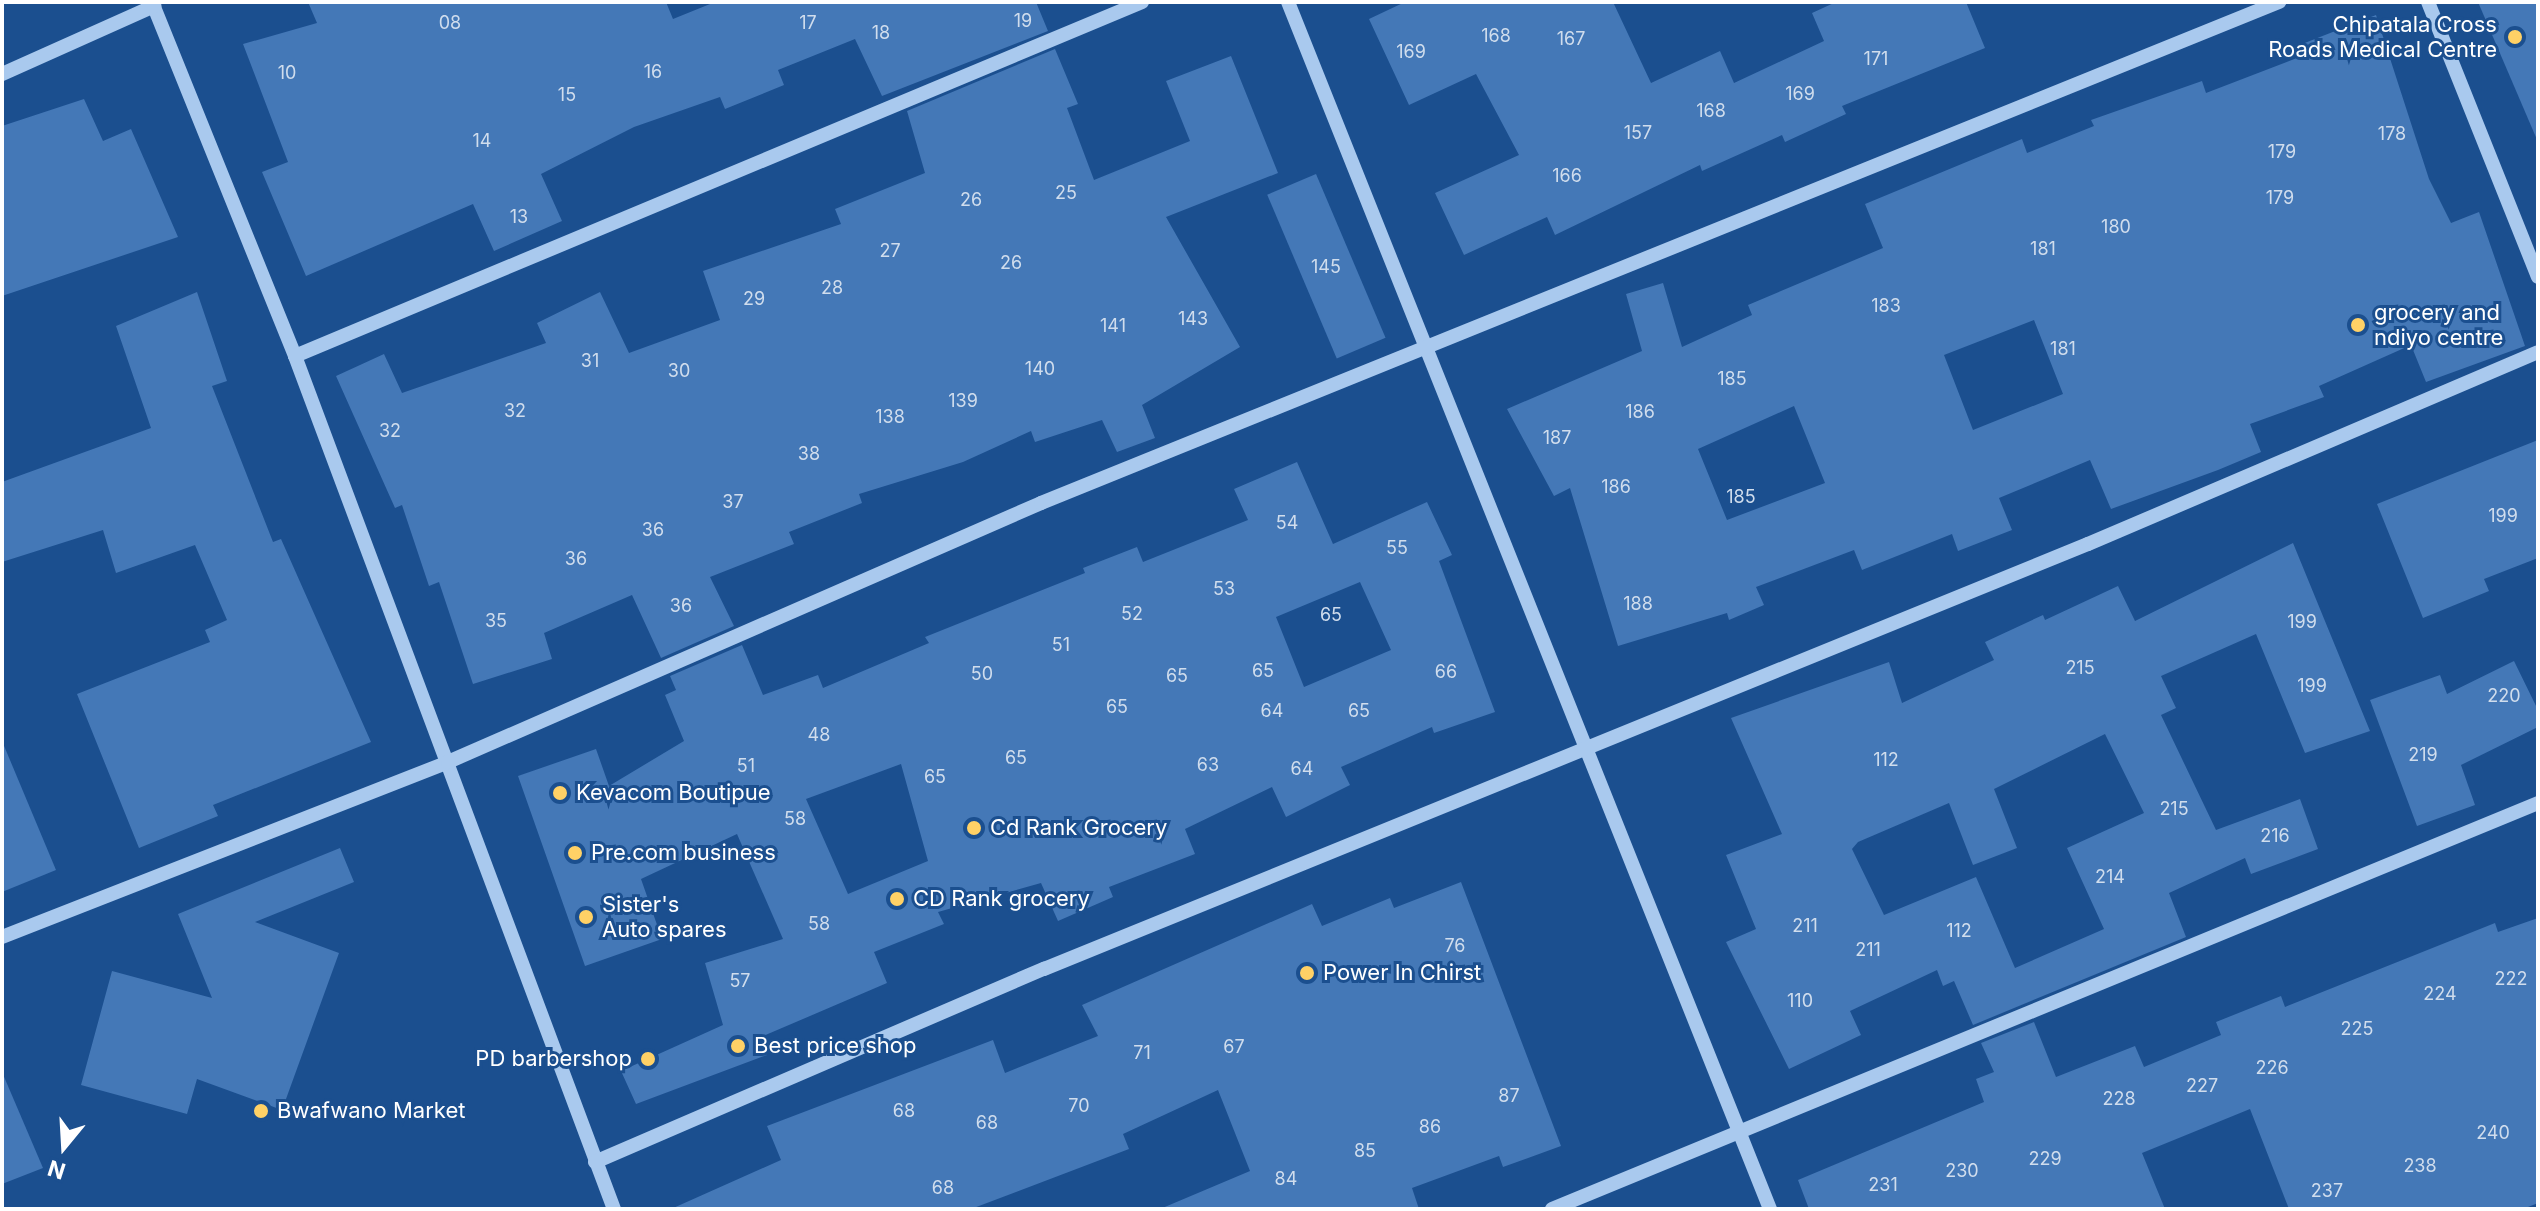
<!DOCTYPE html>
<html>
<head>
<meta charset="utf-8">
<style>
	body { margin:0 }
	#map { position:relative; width:2540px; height:1211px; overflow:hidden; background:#1b4f8f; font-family:Inter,sans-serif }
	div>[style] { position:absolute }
	.building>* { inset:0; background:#4478b7; transform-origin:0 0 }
	.minor>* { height:14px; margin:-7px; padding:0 7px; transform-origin:7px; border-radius:7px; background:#a9c9ee }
	.dots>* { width:22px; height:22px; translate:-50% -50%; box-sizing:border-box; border:4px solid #1b4f8f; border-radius:50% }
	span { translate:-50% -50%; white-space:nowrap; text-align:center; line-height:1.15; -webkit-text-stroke:6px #1b4f8f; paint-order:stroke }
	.number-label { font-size:18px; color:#d0dded }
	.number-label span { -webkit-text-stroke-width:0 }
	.poi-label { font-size:22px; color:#fff }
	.right { translate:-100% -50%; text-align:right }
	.left { translate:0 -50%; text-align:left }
	.frame { position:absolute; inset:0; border:4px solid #fff; pointer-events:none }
	.north { position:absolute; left:24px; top:1107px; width:80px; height:80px; -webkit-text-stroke:6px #1b4f8f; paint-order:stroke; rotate:198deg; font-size:22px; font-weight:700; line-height:32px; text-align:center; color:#fff }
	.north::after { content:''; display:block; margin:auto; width:28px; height:36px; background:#fff; clip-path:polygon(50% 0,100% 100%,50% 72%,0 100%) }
</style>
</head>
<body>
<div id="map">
	<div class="building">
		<i style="clip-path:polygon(308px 2px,666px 2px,673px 19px,715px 2px,1036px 2px,1048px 31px,882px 96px,855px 39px,778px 70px,784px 85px,725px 109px,720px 97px,634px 127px,541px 174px,562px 221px,494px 251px,473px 204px,306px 276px,262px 172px,288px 162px,243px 44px,317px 23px)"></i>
		<i style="clip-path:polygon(1405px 2px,1613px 2px,1651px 83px,1720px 51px,1734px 83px,1824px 41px,1812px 13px,1836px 2px,1966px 2px,1985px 48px,1842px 106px,1846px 114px,1785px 142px,1782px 135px,1702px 171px,1700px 165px,1555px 235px,1547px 217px,1464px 255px,1435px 193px,1519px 155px,1476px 74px,1409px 105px,1369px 19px)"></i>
		<i style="clip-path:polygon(2478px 2px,2538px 2px,2538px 142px)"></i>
		<i style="clip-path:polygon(evenodd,2376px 15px,2429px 179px,2451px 223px,2479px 212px,2525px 346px,2426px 382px,2411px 345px,2319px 386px,2324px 397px,2250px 424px,2261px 452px,2218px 470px,2111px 509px,2090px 460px,1999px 498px,2012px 530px,1958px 551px,1952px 534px,1862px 570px,1854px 550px,1756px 587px,1764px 605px,1729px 620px,1727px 613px,1618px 646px,1570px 488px,1554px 496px,1507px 409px,1642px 351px,1626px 294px,1663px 283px,1682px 347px,1752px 315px,1748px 305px,1883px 248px,1865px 204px,2022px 139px,2027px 153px,2094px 126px,2091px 120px,2202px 81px,2206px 93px,2302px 56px,2297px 46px,2376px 15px,2034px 320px,2063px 394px,1973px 430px,1944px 355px,2034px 320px,2376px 15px,1794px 406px,1825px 483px,1727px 520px,1698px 449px,1794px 406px)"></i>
		<i style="clip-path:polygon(1055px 49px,1078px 104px,1067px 108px,1094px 180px,1190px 141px,1166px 81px,1231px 56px,1278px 173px,1166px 217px,1240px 347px,1142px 405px,1155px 438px,1117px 452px,1102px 420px,1035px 442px,1031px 431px,963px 462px,859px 494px,862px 503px,789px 532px,794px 544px,710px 577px,734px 626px,661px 658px,632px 595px,544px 633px,552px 659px,473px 684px,439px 582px,429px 586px,402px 505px,395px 508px,336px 376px,384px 354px,402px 393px,546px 343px,537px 323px,600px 292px,629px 353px,720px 320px,703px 271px,841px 224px,835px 209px,925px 173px,907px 111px)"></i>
		<i style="clip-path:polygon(84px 99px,103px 141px,131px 129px,178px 237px,2px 296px,2px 126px)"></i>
		<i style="left:1316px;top:174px;width:178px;height:53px;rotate:67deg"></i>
		<i style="clip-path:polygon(197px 292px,227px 381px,212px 386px,273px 542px,281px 539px,371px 742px,213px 805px,218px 816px,139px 848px,77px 694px,210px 642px,205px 630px,227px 620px,195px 545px,116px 573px,103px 530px,2px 562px,2px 482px,151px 428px,116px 326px)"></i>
		<i style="clip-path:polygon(2538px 440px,2538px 558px,2484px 579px,2489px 591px,2423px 618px,2377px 504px)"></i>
		<i style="clip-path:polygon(evenodd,1297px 462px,1333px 544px,1427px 502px,1452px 555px,1439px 561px,1495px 712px,1434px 733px,1432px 727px,1341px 767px,1350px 785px,1286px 817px,1272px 787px,1185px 829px,1195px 854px,1109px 887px,1113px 897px,1058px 921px,1041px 883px,938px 912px,944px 924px,874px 952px,887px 983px,761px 1037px,767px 1055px,636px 1104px,621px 1071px,723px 1025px,705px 963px,783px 939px,737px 834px,641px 879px,662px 939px,585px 966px,518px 776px,596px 749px,609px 786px,684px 741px,665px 695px,676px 690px,670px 676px,742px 645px,763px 695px,818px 675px,823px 688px,929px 643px,925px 637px,1085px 573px,1083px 568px,1137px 547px,1143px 562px,1248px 520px,1234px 489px,1297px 462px,1360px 582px,1391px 650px,1304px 687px,1276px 617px,1360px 582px,1297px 462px,901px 764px,928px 861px,848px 894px,806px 799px,901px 764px)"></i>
		<i style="clip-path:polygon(evenodd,2293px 543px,2370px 731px,2305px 753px,2256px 634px,2161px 676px,2176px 708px,2161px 715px,2216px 830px,2300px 799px,2318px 849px,2251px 874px,2245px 858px,2169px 893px,2186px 937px,1973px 1025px,1954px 981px,1943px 986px,1937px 970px,1850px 1011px,1861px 1035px,1789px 1069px,1726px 942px,1756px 929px,1726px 855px,1782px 834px,1731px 718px,1889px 662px,1902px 703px,1994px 660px,1985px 642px,2043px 615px,2045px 620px,2118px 586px,2135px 621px,2293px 543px,2105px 734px,2144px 813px,2067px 848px,2104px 929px,2015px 968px,1976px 877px,1884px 915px,1852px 849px,1858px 842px,1949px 803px,1973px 865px,2017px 848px,1994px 789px,2105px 734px)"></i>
		<i style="clip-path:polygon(2514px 661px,2538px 710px,2538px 727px,2461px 765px,2475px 805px,2417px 826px,2370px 700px,2440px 675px,2447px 694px)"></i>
		<i style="clip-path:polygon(2px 741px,56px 870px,2px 892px)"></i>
		<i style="clip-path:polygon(340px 848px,354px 882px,255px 922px,339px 953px,282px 1110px,197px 1079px,187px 1114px,81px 1085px,112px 971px,212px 998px,178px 914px)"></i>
		<i style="clip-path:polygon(1461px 882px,1561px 1146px,1503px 1167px,1499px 1156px,1412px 1188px,1419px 1209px,1160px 1209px,1250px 1171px,1218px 1090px,1123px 1134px,1129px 1149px,971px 1209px,671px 1209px,781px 1160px,767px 1126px,993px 1040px,1005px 1073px,1098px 1036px,1082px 1005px,1312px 904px,1322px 926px,1390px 898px,1394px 908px)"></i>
		<i style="clip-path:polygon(2538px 918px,2538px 1203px,2523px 1209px,2289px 1209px,2250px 1109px,2142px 1153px,2165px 1209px,1809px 1209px,1798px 1180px,1984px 1102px,1976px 1079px,1994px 1072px,1981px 1043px,2034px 1022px,2056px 1077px,2135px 1046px,2144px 1067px,2221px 1035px,2216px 1022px,2281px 996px,2285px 1007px,2495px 923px,2498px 932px)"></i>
		<i style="clip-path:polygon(2px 1072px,43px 1168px,2px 1184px)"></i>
	</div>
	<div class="minor">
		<i style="left:152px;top:2px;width:382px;rotate:68deg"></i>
		<i style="left:295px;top:356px;width:911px;rotate:69.5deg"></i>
		<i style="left:1288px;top:2px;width:1300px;rotate:68.23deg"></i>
		<i style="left:2428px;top:2px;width:296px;rotate:68.2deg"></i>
		<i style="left:2px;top:74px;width:167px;rotate:-24.1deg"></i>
		<i style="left:295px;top:356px;width:918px;rotate:-22.68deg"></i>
		<i style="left:2px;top:937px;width:479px;rotate:-21.4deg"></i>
		<i style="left:448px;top:762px;width:647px;rotate:-23.59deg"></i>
		<i style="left:1041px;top:503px;width:1336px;rotate:-22.03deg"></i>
		<i style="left:595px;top:1162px;width:489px;rotate:-23.3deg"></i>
		<i style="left:1044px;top:969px;width:1127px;rotate:-22.15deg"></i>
		<i style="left:2088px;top:544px;width:489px;rotate:-23.1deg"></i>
		<i style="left:1552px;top:1209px;width:1066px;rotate:-22.38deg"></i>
	</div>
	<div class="dots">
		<i style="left:2515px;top:37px;background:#ffd166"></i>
		<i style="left:2358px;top:325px;background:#ffd166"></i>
		<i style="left:560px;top:793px;background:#ffd166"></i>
		<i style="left:974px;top:828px;background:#ffd166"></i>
		<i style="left:575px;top:853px;background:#ffd166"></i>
		<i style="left:897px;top:899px;background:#ffd166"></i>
		<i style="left:586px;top:917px;background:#ffd166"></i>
		<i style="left:1307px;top:973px;background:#ffd166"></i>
		<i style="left:738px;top:1046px;background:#ffd166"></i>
		<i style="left:648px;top:1059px;background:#ffd166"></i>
		<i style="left:261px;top:1111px;background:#ffd166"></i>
	</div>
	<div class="number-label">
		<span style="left:1023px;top:21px">19</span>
		<span style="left:450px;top:23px">08</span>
		<span style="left:808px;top:23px">17</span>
		<span style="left:881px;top:33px">18</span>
		<span style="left:1496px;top:36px">168</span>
		<span style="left:1571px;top:39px">167</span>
		<span style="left:1411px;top:52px">169</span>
		<span style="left:1876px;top:59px">171</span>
		<span style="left:653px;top:72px">16</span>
		<span style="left:287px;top:73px">10</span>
		<span style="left:1800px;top:94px">169</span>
		<span style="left:567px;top:95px">15</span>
		<span style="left:1711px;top:111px">168</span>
		<span style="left:1638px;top:133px">157</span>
		<span style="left:2392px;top:134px">178</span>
		<span style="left:482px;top:141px">14</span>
		<span style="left:2282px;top:152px">179</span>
		<span style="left:1567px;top:176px">166</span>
		<span style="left:1066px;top:193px">25</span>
		<span style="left:2280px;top:198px">179</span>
		<span style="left:971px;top:200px">26</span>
		<span style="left:519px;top:217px">13</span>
		<span style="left:2116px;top:227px">180</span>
		<span style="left:2043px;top:249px">181</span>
		<span style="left:890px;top:251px">27</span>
		<span style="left:1011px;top:263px">26</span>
		<span style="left:1326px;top:267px">145</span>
		<span style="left:832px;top:288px">28</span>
		<span style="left:754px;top:299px">29</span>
		<span style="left:1886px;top:306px">183</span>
		<span style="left:1193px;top:319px">143</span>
		<span style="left:1113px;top:326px">141</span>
		<span style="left:2063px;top:349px">181</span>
		<span style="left:590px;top:361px">31</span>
		<span style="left:1040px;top:369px">140</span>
		<span style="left:679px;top:371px">30</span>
		<span style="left:1732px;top:379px">185</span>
		<span style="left:963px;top:401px">139</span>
		<span style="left:515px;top:411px">32</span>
		<span style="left:1640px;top:412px">186</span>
		<span style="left:890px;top:417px">138</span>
		<span style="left:390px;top:431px">32</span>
		<span style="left:1557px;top:438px">187</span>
		<span style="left:809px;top:454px">38</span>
		<span style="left:1616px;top:487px">186</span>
		<span style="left:1741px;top:497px">185</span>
		<span style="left:733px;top:502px">37</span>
		<span style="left:2503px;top:516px">199</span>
		<span style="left:1287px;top:523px">54</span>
		<span style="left:653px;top:530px">36</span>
		<span style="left:1397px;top:548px">55</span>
		<span style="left:576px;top:559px">36</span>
		<span style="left:1224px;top:589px">53</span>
		<span style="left:1638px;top:604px">188</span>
		<span style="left:681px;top:606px">36</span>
		<span style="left:1132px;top:614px">52</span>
		<span style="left:1331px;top:615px">65</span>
		<span style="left:496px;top:621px">35</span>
		<span style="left:2302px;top:622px">199</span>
		<span style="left:1061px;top:645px">51</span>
		<span style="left:2080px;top:668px">215</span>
		<span style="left:1263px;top:671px">65</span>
		<span style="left:1446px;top:672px">66</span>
		<span style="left:982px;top:674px">50</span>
		<span style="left:1177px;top:676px">65</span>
		<span style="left:2312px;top:686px">199</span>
		<span style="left:2504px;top:696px">220</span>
		<span style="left:1117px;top:707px">65</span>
		<span style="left:1272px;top:711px">64</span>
		<span style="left:1359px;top:711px">65</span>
		<span style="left:819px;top:735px">48</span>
		<span style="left:2423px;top:755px">219</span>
		<span style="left:1016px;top:758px">65</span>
		<span style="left:1886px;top:760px">112</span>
		<span style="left:1208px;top:765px">63</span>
		<span style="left:746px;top:766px">51</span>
		<span style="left:1302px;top:769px">64</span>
		<span style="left:935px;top:777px">65</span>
		<span style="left:2174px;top:809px">215</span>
		<span style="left:795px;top:819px">58</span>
		<span style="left:2275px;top:836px">216</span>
		<span style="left:2110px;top:877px">214</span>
		<span style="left:819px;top:924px">58</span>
		<span style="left:1805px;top:926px">211</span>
		<span style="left:1959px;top:931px">112</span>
		<span style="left:1455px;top:946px">76</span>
		<span style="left:1868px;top:950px">211</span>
		<span style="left:2511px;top:979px">222</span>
		<span style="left:740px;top:981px">57</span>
		<span style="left:2440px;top:994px">224</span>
		<span style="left:1800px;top:1001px">110</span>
		<span style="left:2357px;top:1029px">225</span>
		<span style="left:1234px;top:1047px">67</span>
		<span style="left:1142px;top:1053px">71</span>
		<span style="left:2272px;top:1068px">226</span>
		<span style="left:2202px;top:1086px">227</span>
		<span style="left:1509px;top:1096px">87</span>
		<span style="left:2119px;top:1099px">228</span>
		<span style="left:1079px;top:1106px">70</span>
		<span style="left:904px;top:1111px">68</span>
		<span style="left:987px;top:1123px">68</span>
		<span style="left:1430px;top:1127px">86</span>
		<span style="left:2493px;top:1133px">240</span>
		<span style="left:1365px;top:1151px">85</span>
		<span style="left:2045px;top:1159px">229</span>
		<span style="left:2420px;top:1166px">238</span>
		<span style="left:1962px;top:1171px">230</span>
		<span style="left:1286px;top:1179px">84</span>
		<span style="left:1883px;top:1185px">231</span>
		<span style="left:943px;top:1188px">68</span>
		<span style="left:2327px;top:1191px">237</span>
	</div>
	<div class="poi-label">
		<span class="right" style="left:2497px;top:37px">Chipatala Cross<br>Roads Medical Centre</span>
		<span class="left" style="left:2374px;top:325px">grocery and<br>ndiyo centre</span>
		<span class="left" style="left:576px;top:793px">Kevacom Boutipue</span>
		<span class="left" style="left:990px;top:828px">Cd Rank Grocery</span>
		<span class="left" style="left:591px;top:853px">Pre.com business</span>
		<span class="left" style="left:913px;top:899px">CD Rank grocery</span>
		<span class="left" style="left:602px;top:917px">Sister's<br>Auto spares</span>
		<span class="left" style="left:1323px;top:973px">Power In Chirst</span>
		<span class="left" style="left:754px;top:1046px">Best price shop</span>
		<span class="right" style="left:632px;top:1059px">PD barbershop</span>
		<span class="left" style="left:277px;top:1111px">Bwafwano Market</span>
	</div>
	<div class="frame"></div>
	<div class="north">N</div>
</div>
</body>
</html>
